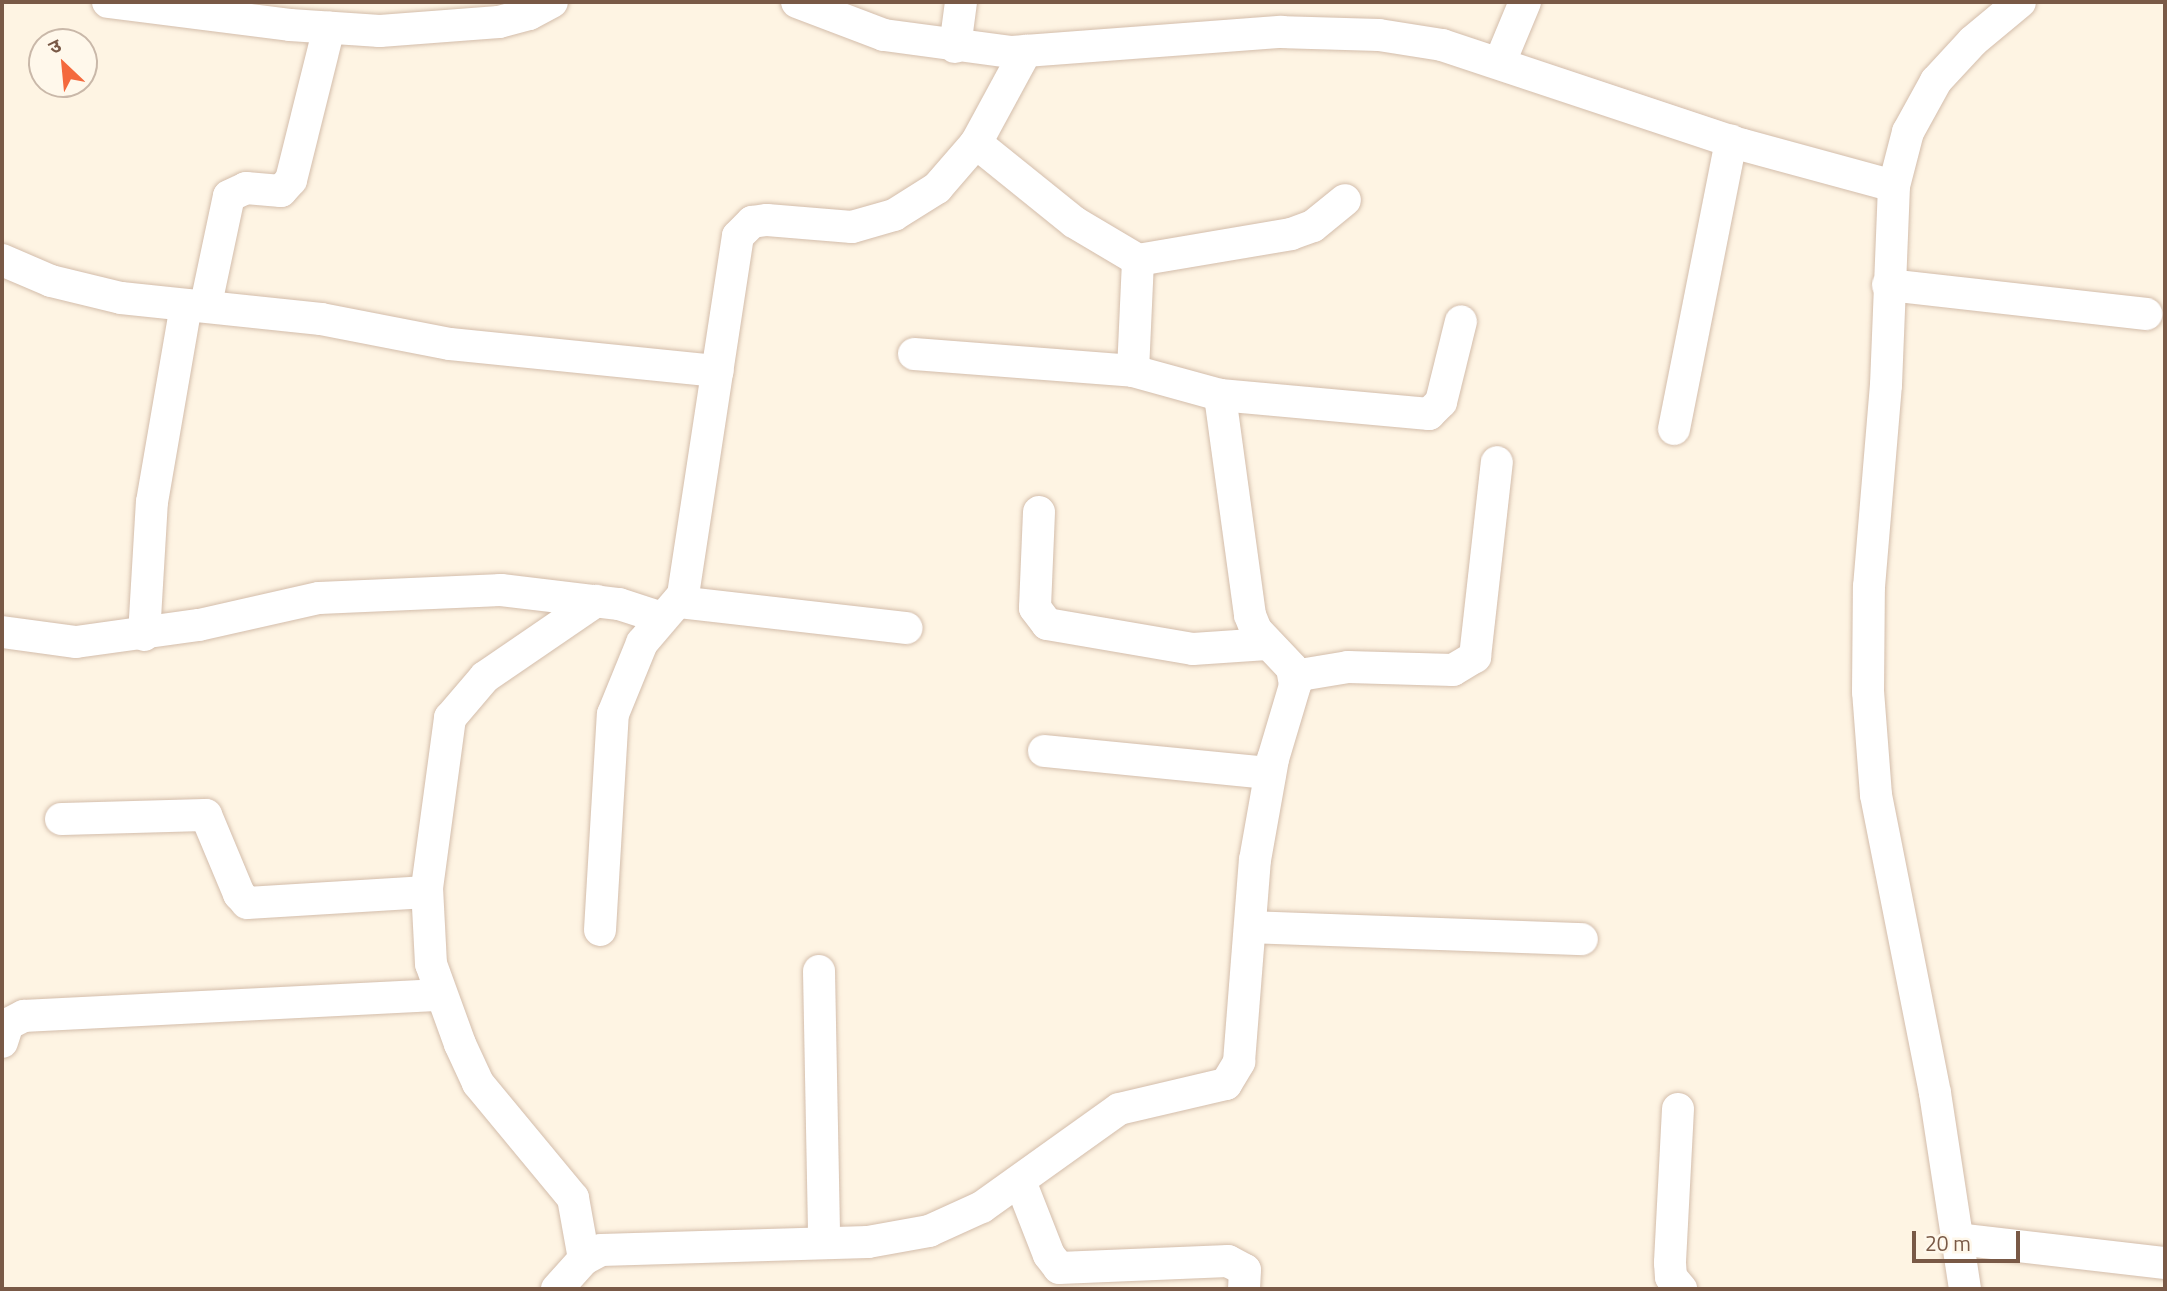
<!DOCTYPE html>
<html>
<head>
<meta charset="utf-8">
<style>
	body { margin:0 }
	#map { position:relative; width:2167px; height:1291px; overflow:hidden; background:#fef4e3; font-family:"Titillium Web","Noto Sans Devanagari",sans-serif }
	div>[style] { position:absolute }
	.roads { filter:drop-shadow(0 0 2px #d3bdab) drop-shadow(0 0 2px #d3bdab) }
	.street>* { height:32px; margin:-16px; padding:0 16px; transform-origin:16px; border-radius:16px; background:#fff }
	span { translate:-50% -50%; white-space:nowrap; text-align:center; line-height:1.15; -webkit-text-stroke:7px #fff8eb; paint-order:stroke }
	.frame { position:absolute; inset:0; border:4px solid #795946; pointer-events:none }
	.north { position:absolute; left:28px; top:28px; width:70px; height:70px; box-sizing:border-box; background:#fff8eb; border:2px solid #c9b8a9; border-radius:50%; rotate:334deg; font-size:19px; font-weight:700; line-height:28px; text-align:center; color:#795946 }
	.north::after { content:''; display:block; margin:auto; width:24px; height:32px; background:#f4693d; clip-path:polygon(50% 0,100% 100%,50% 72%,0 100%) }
	.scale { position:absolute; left:1912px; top:1231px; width:108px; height:32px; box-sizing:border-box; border:4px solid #795946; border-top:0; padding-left:9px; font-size:21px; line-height:24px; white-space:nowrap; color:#795946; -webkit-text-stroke:5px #fff8eb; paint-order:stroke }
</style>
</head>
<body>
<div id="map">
	<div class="roads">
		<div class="street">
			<i style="left:108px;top:2px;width:183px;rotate:7.2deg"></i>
			<i style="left:290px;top:25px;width:90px;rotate:3.8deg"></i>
			<i style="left:380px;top:31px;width:119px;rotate:-4.3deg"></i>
			<i style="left:499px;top:22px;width:31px;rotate:-15deg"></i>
			<i style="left:529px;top:14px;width:26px;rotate:-28deg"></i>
			<i style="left:797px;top:2px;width:93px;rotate:20.8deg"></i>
			<i style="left:884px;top:35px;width:129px;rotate:7.6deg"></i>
			<i style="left:1012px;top:52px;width:270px;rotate:-4.3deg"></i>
			<i style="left:1281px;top:32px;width:98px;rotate:1.8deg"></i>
			<i style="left:1379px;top:35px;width:64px;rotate:9deg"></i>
			<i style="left:1442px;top:45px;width:317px;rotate:18.4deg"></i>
			<i style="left:1743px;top:145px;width:156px;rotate:15.2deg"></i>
			<i style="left:955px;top:47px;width:45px;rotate:-82.4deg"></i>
			<i style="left:1500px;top:62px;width:65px;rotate:-67.4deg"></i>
			<i style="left:2px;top:260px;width:53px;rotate:23.2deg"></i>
			<i style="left:51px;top:281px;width:72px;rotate:13.7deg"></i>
			<i style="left:121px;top:298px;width:201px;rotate:6deg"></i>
			<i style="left:321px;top:319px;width:131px;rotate:11deg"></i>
			<i style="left:450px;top:344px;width:269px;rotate:5.8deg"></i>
			<i style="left:1138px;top:260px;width:155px;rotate:-9.6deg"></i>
			<i style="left:1291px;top:234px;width:23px;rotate:-20deg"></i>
			<i style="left:1313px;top:226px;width:41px;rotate:-39.1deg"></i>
			<i style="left:1888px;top:285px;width:260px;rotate:6.4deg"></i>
			<i style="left:206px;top:304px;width:110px;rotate:-78deg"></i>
			<i style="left:229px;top:196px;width:19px;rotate:-25deg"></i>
			<i style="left:246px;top:188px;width:35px;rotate:5deg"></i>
			<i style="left:281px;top:191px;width:15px;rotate:-48deg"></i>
			<i style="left:291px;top:180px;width:157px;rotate:-76deg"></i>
			<i style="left:914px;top:354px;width:220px;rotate:4.4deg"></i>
			<i style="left:1220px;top:395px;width:210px;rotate:5.2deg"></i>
			<i style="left:1429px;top:414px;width:17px;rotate:-45deg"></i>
			<i style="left:1441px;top:402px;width:83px;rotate:-76.1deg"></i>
			<i style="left:1674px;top:429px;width:294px;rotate:-78.8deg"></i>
			<i style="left:1039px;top:512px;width:96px;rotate:92.4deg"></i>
			<i style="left:1035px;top:608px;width:20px;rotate:53deg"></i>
			<i style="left:1047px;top:624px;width:148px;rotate:9.7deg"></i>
			<i style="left:1193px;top:649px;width:74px;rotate:-3.9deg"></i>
			<i style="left:678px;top:602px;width:230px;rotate:6.5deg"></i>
			<i style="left:2px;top:632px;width:75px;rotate:7.7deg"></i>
			<i style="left:76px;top:642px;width:124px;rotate:-7.9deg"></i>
			<i style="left:199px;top:625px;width:123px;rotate:-12.7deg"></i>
			<i style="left:319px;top:598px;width:182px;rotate:-2.5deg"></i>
			<i style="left:501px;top:590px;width:119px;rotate:6.8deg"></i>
			<i style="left:619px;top:604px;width:45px;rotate:18deg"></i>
			<i style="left:144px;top:635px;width:133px;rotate:-86.6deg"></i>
			<i style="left:152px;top:502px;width:200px;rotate:-80.2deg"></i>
			<i style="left:1294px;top:676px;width:55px;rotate:-9.5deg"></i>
			<i style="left:1348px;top:667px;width:105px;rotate:1.6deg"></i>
			<i style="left:1453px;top:670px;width:26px;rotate:-31deg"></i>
			<i style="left:1475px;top:657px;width:196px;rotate:-83.6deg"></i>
			<i style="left:1044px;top:751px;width:227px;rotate:5.6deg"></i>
			<i style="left:61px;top:819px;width:145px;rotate:-1.6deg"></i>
			<i style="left:206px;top:815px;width:86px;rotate:67.3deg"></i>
			<i style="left:239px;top:894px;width:12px;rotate:48deg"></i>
			<i style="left:247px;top:903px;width:180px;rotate:-3.5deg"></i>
			<i style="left:1250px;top:927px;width:332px;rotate:2.1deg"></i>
			<i style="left:600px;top:930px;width:216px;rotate:-86.6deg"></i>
			<i style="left:613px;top:714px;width:77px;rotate:-67.8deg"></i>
			<i style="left:642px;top:643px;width:63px;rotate:-49.5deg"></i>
			<i style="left:683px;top:595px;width:363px;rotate:-81.3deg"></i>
			<i style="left:738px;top:236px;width:20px;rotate:-45deg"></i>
			<i style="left:752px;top:222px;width:15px;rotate:-8deg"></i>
			<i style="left:767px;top:220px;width:85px;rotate:4.7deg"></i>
			<i style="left:852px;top:227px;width:44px;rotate:-15.9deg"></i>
			<i style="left:894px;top:215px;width:51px;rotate:-32.1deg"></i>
			<i style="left:937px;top:188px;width:60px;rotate:-49.1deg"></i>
			<i style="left:976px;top:143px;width:105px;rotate:-61.5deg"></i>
			<i style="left:819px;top:971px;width:272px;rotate:88.9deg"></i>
			<i style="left:2px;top:1042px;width:19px;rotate:-72deg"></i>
			<i style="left:8px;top:1024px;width:18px;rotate:-27deg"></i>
			<i style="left:24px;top:1016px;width:416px;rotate:-2.9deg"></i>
			<i style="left:1678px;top:1109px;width:154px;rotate:93deg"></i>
			<i style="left:1670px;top:1263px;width:14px;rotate:86deg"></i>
			<i style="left:1671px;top:1277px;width:16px;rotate:50deg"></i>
			<i style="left:1020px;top:1181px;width:79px;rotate:68.6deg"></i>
			<i style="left:1049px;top:1255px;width:16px;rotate:52deg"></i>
			<i style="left:1059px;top:1268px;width:169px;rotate:-2.4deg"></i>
			<i style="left:1228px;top:1261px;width:19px;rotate:28deg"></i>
			<i style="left:1245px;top:1270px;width:19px;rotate:93deg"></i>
			<i style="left:1957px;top:1239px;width:209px;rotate:6.6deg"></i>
			<i style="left:584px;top:1259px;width:62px;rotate:-100.2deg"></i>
			<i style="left:573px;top:1198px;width:149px;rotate:-129.6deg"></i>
			<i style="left:478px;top:1083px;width:43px;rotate:-114.8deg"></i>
			<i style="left:460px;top:1044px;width:85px;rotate:-109.9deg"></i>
			<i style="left:431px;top:964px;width:76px;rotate:-93deg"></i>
			<i style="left:427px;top:888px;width:172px;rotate:-82.3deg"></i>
			<i style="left:450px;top:718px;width:54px;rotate:-49.5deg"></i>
			<i style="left:485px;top:677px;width:135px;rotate:-34.4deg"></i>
			<i style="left:557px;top:1289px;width:40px;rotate:-48deg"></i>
			<i style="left:584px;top:1259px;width:19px;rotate:-28deg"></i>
			<i style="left:601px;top:1250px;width:267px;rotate:-1.7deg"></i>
			<i style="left:868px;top:1242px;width:62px;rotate:-10.2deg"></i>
			<i style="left:929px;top:1231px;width:58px;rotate:-24.4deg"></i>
			<i style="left:982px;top:1207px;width:168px;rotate:-35.6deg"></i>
			<i style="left:1119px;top:1109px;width:110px;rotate:-13.2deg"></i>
			<i style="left:1226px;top:1084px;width:26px;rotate:-59deg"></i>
			<i style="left:1239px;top:1062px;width:203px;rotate:-85.5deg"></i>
			<i style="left:1255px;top:860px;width:103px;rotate:-79.9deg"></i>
			<i style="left:1273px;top:759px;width:77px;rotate:-73.4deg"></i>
			<i style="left:1295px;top:685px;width:17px;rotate:-100deg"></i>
			<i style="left:1292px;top:668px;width:52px;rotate:-133.5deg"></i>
			<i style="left:1256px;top:630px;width:16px;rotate:-112deg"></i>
			<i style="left:1250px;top:615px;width:222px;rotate:-97.8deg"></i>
			<i style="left:1220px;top:395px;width:90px;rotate:-164.6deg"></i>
			<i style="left:1133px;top:371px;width:111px;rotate:-87.4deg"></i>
			<i style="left:1138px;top:260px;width:74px;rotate:-149.3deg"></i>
			<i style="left:1074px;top:222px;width:126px;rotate:-141.1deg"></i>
			<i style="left:1965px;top:1289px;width:198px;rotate:-98.7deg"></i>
			<i style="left:1935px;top:1093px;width:304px;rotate:-101.2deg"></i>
			<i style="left:1876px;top:795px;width:103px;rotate:-94.4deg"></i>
			<i style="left:1868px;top:692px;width:105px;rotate:-89.5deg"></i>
			<i style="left:1869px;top:587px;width:203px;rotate:-85.2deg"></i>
			<i style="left:1886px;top:385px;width:199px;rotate:-87.7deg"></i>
			<i style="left:1894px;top:186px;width:56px;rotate:-75.5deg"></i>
			<i style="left:1908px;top:132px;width:58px;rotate:-61.2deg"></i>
			<i style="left:1936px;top:81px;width:54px;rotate:-47.2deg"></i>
			<i style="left:1973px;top:41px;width:61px;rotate:-39.7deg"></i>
		</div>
	</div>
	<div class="frame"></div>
	<div class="north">उ</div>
	<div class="scale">20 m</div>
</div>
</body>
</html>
